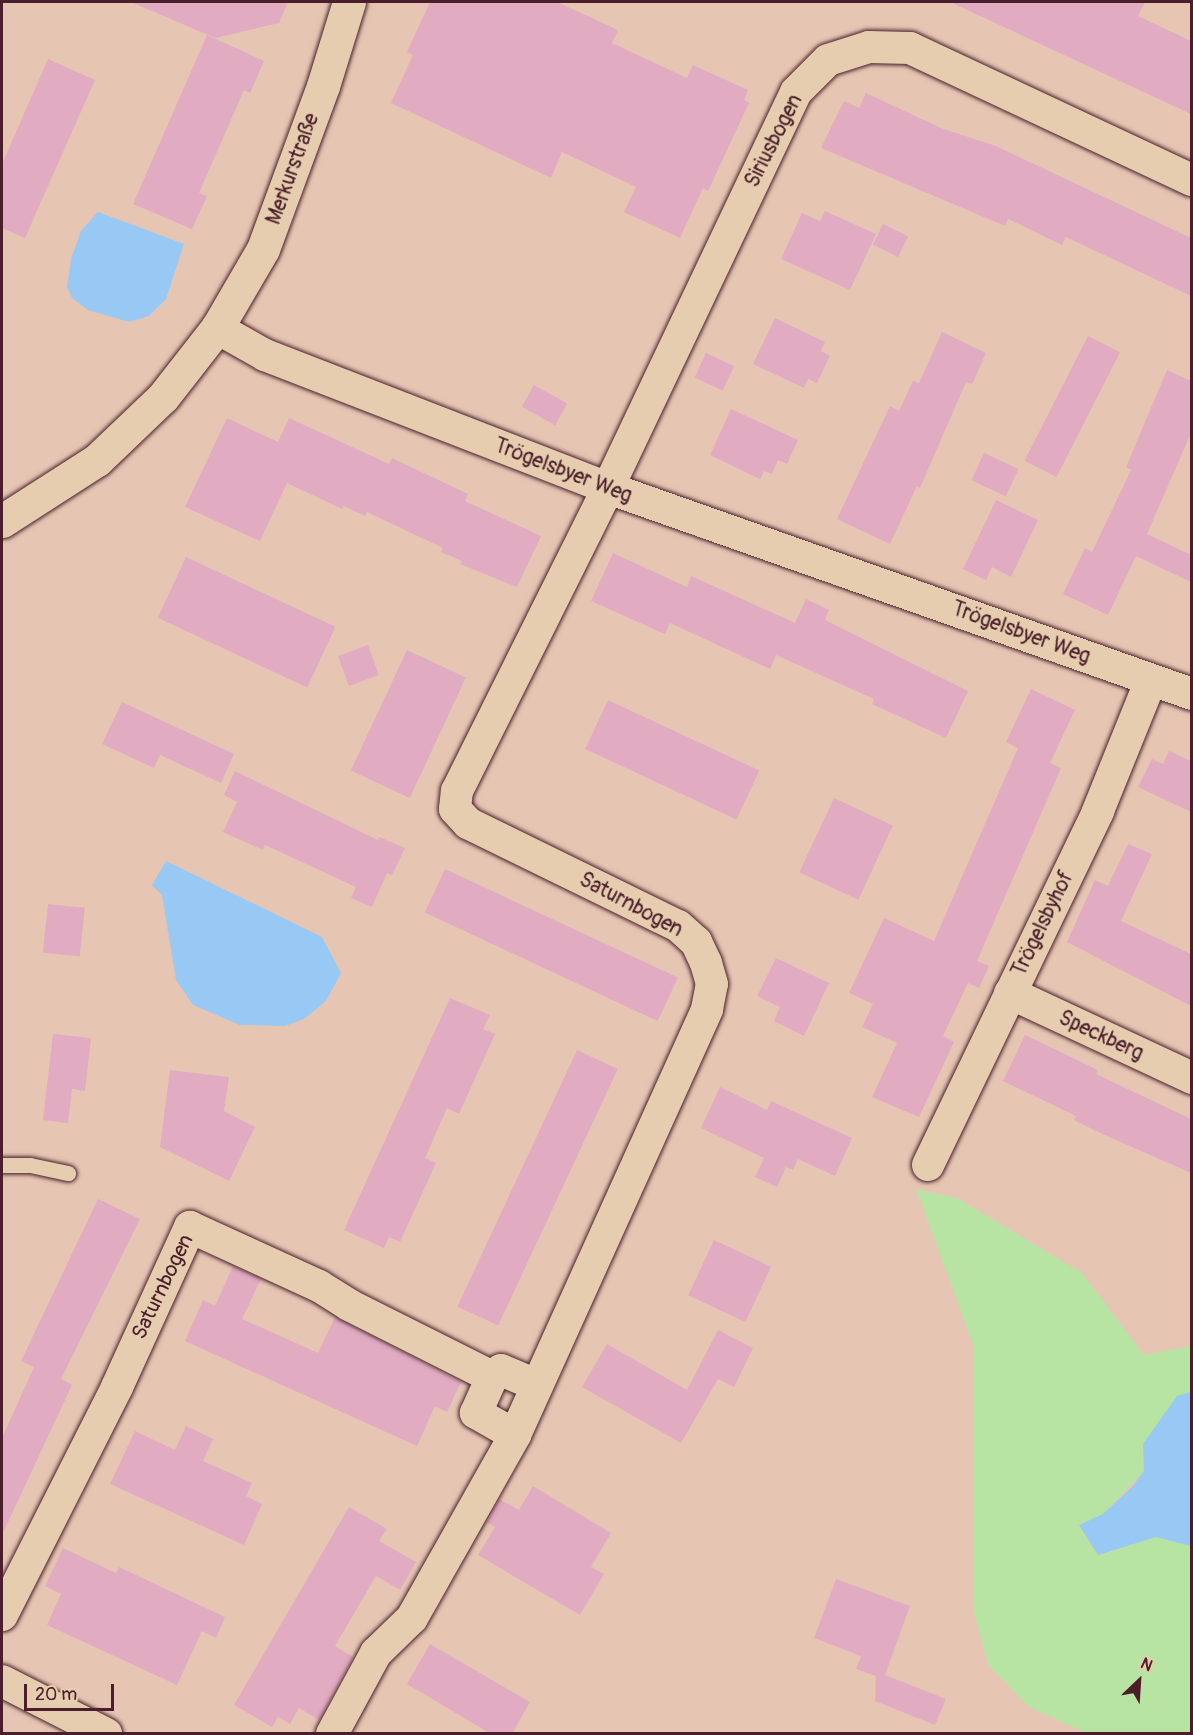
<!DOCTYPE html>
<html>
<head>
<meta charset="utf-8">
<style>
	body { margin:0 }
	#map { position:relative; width:1193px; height:1735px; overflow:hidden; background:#e6c6b3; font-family:Pangolin,sans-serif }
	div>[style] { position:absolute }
	.green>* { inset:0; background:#b7e4a3 }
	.water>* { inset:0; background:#98c8f4 }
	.building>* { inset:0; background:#e1abc2; transform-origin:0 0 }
	.roads { filter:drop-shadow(0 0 2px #4a1f2b) drop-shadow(0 0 2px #4a1f2b) }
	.lane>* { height:15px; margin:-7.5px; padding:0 7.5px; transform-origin:7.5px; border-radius:7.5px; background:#e7cdaf }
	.street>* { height:32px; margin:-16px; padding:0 16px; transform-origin:16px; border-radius:16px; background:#e7cdaf }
	.secondary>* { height:33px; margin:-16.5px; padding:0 16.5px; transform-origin:16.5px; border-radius:16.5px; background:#e7cdaf }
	span { translate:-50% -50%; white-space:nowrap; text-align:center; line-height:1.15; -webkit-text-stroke:6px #e7cdaf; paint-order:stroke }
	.street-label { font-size:21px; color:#4a1f2b }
	.frame { position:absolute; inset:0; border:3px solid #4a1f2b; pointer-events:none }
	.north { position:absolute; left:1109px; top:1651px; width:60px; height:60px; -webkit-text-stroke:4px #e7cdaf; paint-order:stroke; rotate:25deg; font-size:16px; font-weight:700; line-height:24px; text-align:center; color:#4a1f2b }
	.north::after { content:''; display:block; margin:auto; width:21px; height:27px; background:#4a1f2b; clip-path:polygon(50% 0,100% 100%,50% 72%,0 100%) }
	.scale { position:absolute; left:24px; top:1684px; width:90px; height:27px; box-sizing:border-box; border:3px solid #4a1f2b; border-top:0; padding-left:8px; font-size:18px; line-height:21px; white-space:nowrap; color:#4a1f2b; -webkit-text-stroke:4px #e7cdaf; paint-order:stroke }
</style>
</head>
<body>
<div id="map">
	<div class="green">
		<i style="clip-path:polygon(916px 1189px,957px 1198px,1082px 1273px,1144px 1355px,1191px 1346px,1191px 1392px,1177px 1397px,1143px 1444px,1144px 1471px,1103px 1514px,1079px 1525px,1098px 1555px,1156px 1537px,1191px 1546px,1191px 1733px,1086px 1733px,1029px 1707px,988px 1665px,973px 1609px,973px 1345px)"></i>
	</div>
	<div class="water">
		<i style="clip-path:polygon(98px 212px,184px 244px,166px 299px,149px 316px,129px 322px,88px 310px,72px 298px,67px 287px,71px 259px,81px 231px)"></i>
		<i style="clip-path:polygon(166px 861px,322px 937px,341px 973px,326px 1001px,304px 1019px,285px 1026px,240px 1025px,193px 1005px,176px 980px,162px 895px,152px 885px)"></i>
		<i style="clip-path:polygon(1191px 1392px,1191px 1546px,1156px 1537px,1098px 1555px,1079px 1525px,1103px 1514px,1132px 1487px,1144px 1471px,1143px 1444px,1177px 1396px)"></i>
	</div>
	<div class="building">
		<i style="clip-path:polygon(131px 2px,288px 2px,279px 23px,215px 38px)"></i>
		<i style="clip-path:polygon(430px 2px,557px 2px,618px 30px,612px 43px,687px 78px,693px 65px,748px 90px,744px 100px,749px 103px,708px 191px,703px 188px,680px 238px,624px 212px,636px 187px,562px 152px,551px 178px,391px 103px,413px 55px,407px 52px)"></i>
		<i style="clip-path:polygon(950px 2px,1145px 2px,1138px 16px,1191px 41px,1191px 114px)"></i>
		<i style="clip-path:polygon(207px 35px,264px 61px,250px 93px,244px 90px,199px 193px,207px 196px,192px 229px,133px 204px)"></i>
		<i style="clip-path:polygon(48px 59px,95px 80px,25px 238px,2px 228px,2px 164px)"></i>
		<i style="clip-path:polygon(866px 93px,941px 128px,996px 146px,1191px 238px,1191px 296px,1066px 237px,1062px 245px,1008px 219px,1005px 226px,821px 148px,844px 101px,859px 108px)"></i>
		<i style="clip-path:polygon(825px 211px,876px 234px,850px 290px,781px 259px,802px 213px,820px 221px)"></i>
		<i style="left:883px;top:224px;width:28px;height:23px;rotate:26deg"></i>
		<i style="clip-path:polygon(775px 318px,825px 342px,821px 351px,830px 356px,817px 383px,808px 379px,804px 388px,753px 364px)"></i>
		<i style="clip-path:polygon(942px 332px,986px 353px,972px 384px,966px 382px,920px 488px,917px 486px,890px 544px,837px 519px,890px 406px,899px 411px,913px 381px,919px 383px)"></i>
		<i style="left:1088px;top:336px;width:36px;height:140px;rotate:27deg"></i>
		<i style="left:706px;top:353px;width:31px;height:27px;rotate:25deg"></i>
		<i style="clip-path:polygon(1167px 370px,1191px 381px,1191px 433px,1147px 534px,1191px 555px,1191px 582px,1136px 556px,1108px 615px,1063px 594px,1085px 548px,1092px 552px,1131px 470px,1126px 467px)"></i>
		<i style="left:534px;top:385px;width:38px;height:25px;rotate:29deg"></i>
		<i style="clip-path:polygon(731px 409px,798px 440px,787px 464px,778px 460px,772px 474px,764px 471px,760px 479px,710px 455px)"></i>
		<i style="clip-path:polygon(227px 418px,278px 442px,289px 418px,389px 464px,392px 458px,468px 494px,465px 501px,541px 536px,517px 587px,460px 564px,462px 561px,441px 552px,443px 548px,367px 512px,365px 516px,344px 506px,342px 509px,287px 483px,260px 541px,185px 507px)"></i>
		<i style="left:984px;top:453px;width:38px;height:30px;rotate:25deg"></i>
		<i style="clip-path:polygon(996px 500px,1038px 520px,1011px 577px,992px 567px,986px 580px,963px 569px)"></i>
		<i style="clip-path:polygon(613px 553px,687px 587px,691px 576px,795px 623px,806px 599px,829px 610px,825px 620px,968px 691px,946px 738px,872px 704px,874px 699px,776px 655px,770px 669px,670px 623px,665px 634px,591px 601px)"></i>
		<i style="left:186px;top:557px;width:165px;height:67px;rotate:25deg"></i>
		<i style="left:368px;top:645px;width:32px;height:32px;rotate:70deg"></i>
		<i style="left:407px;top:650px;width:65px;height:133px;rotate:25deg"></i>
		<i style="clip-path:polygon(1031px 689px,1075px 710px,1050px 763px,1061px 768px,977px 961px,989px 966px,979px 988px,968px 983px,943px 1036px,954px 1042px,919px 1117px,872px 1097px,897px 1043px,862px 1027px,873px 1004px,849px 993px,884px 918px,934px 941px,1018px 748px,1006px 742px)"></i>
		<i style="left:608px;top:700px;width:167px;height:54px;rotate:25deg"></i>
		<i style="clip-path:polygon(122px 702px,234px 754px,221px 783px,160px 755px,154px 768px,102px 744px)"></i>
		<i style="clip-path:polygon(1169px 751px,1191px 761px,1191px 812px,1138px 787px,1152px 759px,1163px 764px)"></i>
		<i style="clip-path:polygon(235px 771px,378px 840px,379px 837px,405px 848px,392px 875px,387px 873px,372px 907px,351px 898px,356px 887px,265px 845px,263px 850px,223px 832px,237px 802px,224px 795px)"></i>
		<i style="left:834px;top:798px;width:65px;height:82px;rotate:25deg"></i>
		<i style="clip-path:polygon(1128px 844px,1152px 854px,1121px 921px,1191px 954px,1191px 1006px,1067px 942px,1095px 880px,1108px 886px)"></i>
		<i style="left:445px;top:869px;width:257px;height:48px;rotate:25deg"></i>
		<i style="left:48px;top:904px;width:37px;height:49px;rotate:6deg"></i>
		<i style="clip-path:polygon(776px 958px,829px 983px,804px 1036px,774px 1021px,780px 1007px,757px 996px)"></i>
		<i style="clip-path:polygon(450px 998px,490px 1015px,483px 1029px,495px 1034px,459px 1114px,447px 1108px,425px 1158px,436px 1163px,400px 1242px,389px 1237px,384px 1248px,344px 1230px)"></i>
		<i style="clip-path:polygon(53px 1034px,91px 1038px,85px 1091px,72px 1089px,68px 1123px,43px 1120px)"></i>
		<i style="clip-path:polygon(1025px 1035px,1098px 1070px,1096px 1074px,1191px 1119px,1191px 1173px,1098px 1132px,1074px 1120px,1076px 1116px,1003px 1081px)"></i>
		<i style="left:577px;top:1050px;width:45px;height:283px;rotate:25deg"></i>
		<i style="clip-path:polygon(170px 1070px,229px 1077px,224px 1111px,255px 1127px,229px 1181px,160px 1147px)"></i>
		<i style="clip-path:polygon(720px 1087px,767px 1110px,771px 1101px,852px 1138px,835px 1176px,798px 1159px,793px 1170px,786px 1167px,777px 1187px,755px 1177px,764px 1158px,701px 1128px)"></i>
		<i style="clip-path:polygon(98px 1199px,140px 1219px,61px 1379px,72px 1385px,2px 1535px,2px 1438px,34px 1367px,21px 1361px)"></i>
		<i style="left:714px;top:1240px;width:63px;height:61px;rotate:25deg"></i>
		<i style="clip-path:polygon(233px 1266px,261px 1279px,242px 1319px,318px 1353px,335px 1317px,461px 1382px,447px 1412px,435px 1406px,417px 1446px,185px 1341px,203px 1300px,215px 1306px)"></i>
		<i style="clip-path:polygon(718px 1330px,753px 1348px,734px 1387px,718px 1379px,681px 1443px,582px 1387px,607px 1344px,687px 1390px)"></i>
		<i style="clip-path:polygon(186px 1426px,213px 1439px,203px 1461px,252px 1483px,246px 1496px,262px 1504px,244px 1545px,110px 1484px,135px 1431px,175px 1450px)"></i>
		<i style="clip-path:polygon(533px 1486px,611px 1533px,591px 1567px,604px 1574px,580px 1615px,478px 1555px,495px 1527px,487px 1522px,499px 1499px,519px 1510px)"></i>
		<i style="clip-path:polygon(349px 1507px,387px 1529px,379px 1541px,416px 1562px,400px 1590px,376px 1576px,335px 1646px,353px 1657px,319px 1720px,299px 1708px,290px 1724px,278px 1717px,272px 1727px,234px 1705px)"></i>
		<i style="clip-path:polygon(63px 1548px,116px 1573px,119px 1567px,225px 1617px,216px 1638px,202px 1631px,177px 1685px,47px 1625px,61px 1594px,45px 1586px)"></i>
		<i style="clip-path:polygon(836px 1579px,910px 1606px,885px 1675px,946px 1699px,935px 1725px,875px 1701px,876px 1676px,856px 1669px,861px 1656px,814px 1638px)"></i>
		<i style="clip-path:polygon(430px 1644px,530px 1702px,512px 1734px,491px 1734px,407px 1684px)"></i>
	</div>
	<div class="roads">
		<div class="lane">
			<i style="left:2px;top:1165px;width:28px"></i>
			<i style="left:30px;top:1165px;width:39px;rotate:12deg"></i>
		</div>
		<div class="street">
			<i style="left:217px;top:328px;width:55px;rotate:29.4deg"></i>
			<i style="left:265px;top:355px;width:368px;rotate:21.2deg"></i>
			<i style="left:608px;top:488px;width:619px;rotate:19.43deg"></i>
			<i style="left:1010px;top:993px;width:201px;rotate:25deg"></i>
			<i style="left:928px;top:1165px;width:393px;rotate:-64.3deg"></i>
			<i style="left:1098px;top:811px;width:141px;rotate:-68deg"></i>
			<i style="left:515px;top:1435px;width:45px;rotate:-150.6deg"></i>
			<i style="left:476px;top:1413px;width:39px;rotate:-66deg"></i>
			<i style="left:492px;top:1377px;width:11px;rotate:-38deg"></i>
			<i style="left:501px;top:1370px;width:39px;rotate:23deg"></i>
			<i style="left:2px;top:1615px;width:255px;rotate:-63.2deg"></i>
			<i style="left:117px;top:1387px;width:176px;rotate:-65.5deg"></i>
			<i style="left:190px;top:1227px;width:142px;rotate:24.6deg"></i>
			<i style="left:319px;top:1286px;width:36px;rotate:32deg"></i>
			<i style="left:349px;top:1305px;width:160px;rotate:26.7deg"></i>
			<i style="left:2px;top:1681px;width:117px;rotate:27deg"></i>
			<i style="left:332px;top:1734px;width:92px;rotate:-61.5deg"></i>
			<i style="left:376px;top:1653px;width:50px;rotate:-44.2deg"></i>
			<i style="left:412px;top:1618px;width:210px;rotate:-60.6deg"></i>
			<i style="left:515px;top:1435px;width:467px;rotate:-65.7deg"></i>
			<i style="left:707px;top:1009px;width:25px;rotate:-79deg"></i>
			<i style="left:712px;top:984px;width:22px;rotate:-106deg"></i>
			<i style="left:706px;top:963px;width:23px;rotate:-115deg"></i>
			<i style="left:696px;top:942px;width:24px;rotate:-138deg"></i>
			<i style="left:678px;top:926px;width:234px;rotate:-153.9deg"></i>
			<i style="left:468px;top:823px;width:19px;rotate:-133deg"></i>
			<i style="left:455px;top:809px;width:18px;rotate:-84deg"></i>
			<i style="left:457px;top:791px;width:339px;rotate:-63.5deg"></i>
			<i style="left:608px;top:488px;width:438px;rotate:-64.6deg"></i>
			<i style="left:796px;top:92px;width:45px;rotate:-45deg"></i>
			<i style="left:828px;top:60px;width:43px;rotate:-17.6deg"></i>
			<i style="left:869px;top:47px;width:41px;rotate:1.4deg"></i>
			<i style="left:910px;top:48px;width:311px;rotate:25.1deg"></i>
		</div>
		<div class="secondary">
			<i style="left:2px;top:521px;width:113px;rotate:-32.7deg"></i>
			<i style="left:97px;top:460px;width:91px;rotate:-43.7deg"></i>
			<i style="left:163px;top:397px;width:88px;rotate:-52deg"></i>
			<i style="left:217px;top:328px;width:91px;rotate:-59.8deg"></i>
			<i style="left:263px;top:249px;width:174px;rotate:-69.8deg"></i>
			<i style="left:323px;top:86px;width:88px;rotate:-72.8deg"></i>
		</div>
	</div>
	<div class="street-label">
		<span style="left:774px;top:141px;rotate:-63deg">Siriusbogen</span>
		<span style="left:293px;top:169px;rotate:-70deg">Merkurstraße</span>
		<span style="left:563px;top:471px;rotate:21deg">Trögelsbyer Weg</span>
		<span style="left:1021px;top:633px;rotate:20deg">Trögelsbyer Weg</span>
		<span style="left:631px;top:905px;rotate:28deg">Saturnbogen</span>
		<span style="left:1043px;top:924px;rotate:-64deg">Trögelsbyhof</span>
		<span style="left:1101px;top:1036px;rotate:25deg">Speckberg</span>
		<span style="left:163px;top:1287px;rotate:-64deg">Saturnbogen</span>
	</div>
	<div class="frame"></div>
	<div class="north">N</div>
	<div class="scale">20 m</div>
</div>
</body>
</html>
